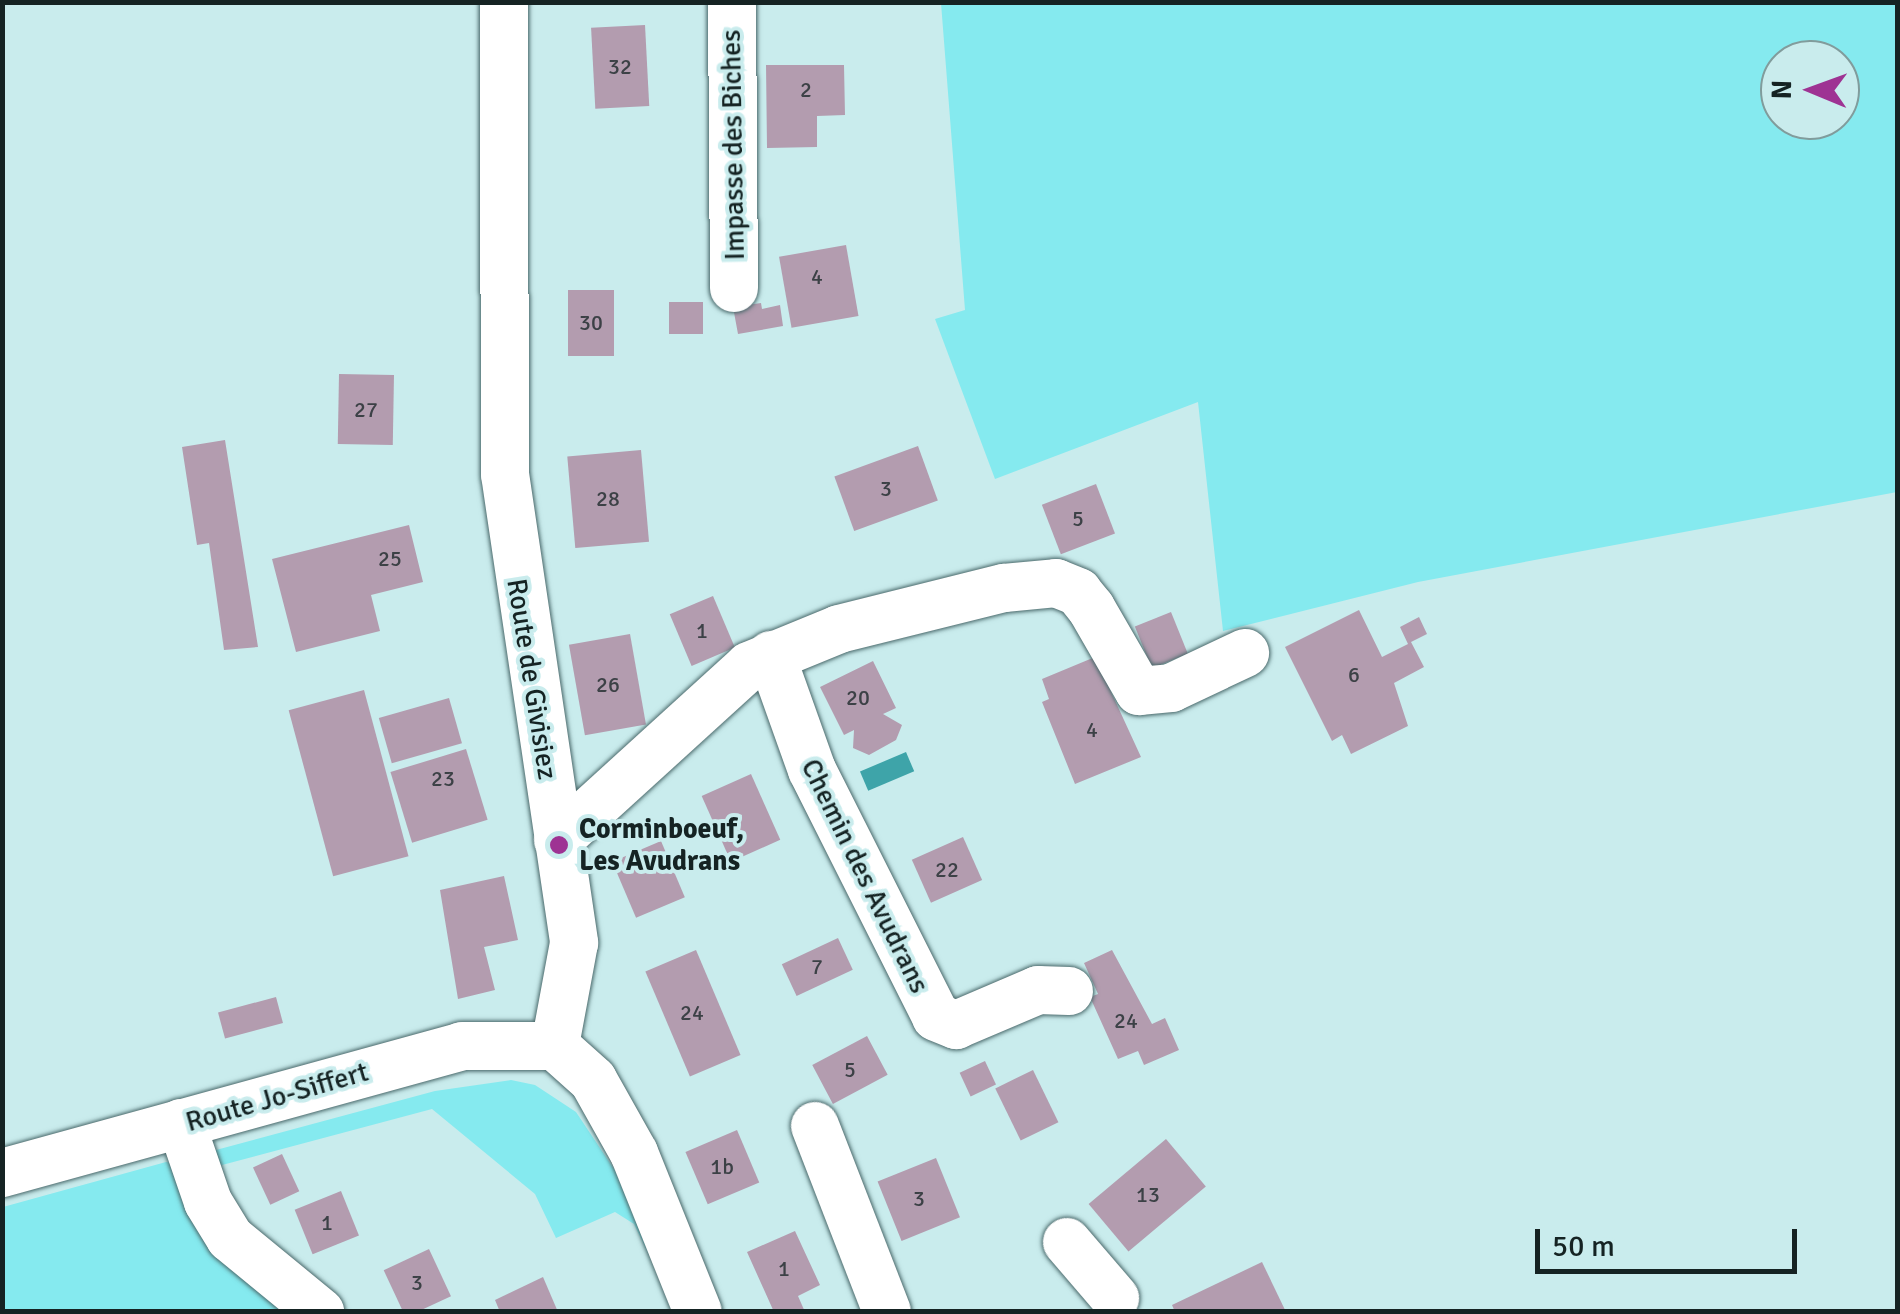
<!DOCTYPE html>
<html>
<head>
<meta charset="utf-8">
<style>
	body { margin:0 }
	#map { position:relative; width:1900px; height:1314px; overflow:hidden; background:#c9eced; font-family:Signika,sans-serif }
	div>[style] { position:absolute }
	.green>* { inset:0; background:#85eaef }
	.water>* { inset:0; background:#3ea4a9; transform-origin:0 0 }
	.building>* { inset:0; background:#b39caf; transform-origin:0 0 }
	.roads { filter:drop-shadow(0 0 2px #4a696b) drop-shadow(0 0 2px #4a696b) }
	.minor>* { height:48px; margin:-24px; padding:0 24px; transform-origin:24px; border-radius:24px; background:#fff }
	.dots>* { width:28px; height:28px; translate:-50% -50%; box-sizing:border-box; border:5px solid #c9eced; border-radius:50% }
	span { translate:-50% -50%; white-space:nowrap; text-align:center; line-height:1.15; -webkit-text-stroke:8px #c9eced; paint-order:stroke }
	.number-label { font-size:22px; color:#3c4146 }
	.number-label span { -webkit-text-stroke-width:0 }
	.street-label { font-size:28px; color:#152323 }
	.poi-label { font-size:28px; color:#152323; font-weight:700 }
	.left { translate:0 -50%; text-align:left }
	.frame { position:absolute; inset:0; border:5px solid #152323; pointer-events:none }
	.north { position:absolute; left:1760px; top:40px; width:100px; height:100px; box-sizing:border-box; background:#c9eced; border:2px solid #819c9c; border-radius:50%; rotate:271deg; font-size:28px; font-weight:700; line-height:40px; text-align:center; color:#152323 }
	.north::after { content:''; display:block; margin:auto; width:35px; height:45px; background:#9e3393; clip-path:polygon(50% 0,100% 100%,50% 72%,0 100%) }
	.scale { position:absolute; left:1535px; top:1229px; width:262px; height:45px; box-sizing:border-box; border:5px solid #152323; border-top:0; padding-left:12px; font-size:30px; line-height:35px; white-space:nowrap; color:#152323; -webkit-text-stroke:8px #c9eced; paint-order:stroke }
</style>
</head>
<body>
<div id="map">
	<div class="green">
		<i style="clip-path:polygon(evenodd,941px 3px,1897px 3px,1897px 492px,1418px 582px,1223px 631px,1198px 402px,995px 479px,935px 319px,965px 310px,941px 3px,1780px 60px,1840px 60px,1840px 120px,1780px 120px,1780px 60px)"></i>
		<i style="clip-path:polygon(511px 1080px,535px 1085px,576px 1112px,616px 1172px,626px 1168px,676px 1311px,634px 1224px,615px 1212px,556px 1238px,535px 1194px,432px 1109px,207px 1169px,216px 1150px,435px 1091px)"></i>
		<i style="clip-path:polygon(166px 1162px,178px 1164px,305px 1312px,3px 1312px,3px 1207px)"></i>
	</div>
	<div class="water">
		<i style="left:906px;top:752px;width:21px;height:50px;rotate:67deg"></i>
	</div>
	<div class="building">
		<i style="left:645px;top:25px;width:81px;height:54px;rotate:87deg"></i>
		<i style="clip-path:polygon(766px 65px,844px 65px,845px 115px,817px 116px,817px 147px,767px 148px)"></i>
		<i style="left:846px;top:245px;width:72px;height:68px;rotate:80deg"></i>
		<i style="left:568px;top:290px;width:46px;height:66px"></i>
		<i style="left:669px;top:302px;width:34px;height:32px"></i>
		<i style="clip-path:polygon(761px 303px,762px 309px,780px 305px,783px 326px,738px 334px,733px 307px)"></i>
		<i style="left:339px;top:374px;width:55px;height:70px;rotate:1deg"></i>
		<i style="clip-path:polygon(225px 440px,258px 647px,224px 650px,209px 543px,197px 545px,182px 447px)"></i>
		<i style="left:918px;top:446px;width:58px;height:89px;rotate:70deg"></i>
		<i style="left:641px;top:450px;width:92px;height:74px;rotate:85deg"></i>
		<i style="left:1096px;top:484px;width:53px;height:58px;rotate:69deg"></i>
		<i style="clip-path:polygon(409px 525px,423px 582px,371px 595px,380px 631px,296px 652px,272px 559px)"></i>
		<i style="left:713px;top:596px;width:56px;height:47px;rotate:67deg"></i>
		<i style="clip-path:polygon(1359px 610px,1382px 657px,1408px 644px,1400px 627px,1419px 617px,1427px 634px,1411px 642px,1424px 667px,1394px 683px,1408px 726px,1351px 754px,1342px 735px,1332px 741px,1285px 647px)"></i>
		<i style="left:1171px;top:612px;width:45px;height:39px;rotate:68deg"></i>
		<i style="left:630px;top:634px;width:92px;height:62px;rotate:80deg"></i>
		<i style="clip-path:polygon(1095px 657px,1141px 757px,1075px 784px,1042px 702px,1049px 699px,1042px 679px)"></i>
		<i style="clip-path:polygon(873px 661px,896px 708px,883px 714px,902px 725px,896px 740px,869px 755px,853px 748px,854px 730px,844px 735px,820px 687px)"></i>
		<i style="left:364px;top:690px;width:172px;height:78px;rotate:75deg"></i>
		<i style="left:449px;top:698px;width:47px;height:73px;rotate:74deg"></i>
		<i style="left:466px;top:749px;width:74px;height:79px;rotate:73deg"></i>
		<i style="left:751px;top:774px;width:72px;height:54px;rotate:66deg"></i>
		<i style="left:963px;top:837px;width:47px;height:56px;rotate:66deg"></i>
		<i style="left:661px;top:841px;width:61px;height:53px;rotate:67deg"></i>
		<i style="clip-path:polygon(504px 876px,518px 940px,484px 947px,495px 990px,458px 999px,440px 890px)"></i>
		<i style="left:838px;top:938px;width:35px;height:62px;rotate:65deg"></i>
		<i style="left:696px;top:950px;width:114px;height:55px;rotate:67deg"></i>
		<i style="clip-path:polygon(1112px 950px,1152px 1024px,1165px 1018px,1179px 1050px,1144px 1065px,1138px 1051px,1118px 1059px,1090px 997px,1098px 994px,1084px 963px)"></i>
		<i style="left:276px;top:997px;width:27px;height:60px;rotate:75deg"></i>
		<i style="left:867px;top:1036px;width:44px;height:62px;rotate:62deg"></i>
		<i style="left:985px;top:1061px;width:26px;height:28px;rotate:65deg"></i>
		<i style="left:1033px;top:1070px;width:58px;height:42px;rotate:64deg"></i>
		<i style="left:737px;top:1130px;width:57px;height:56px;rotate:67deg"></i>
		<i style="left:1166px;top:1139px;width:62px;height:101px;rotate:50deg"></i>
		<i style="left:282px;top:1154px;width:41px;height:32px;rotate:65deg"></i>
		<i style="left:936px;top:1158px;width:64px;height:63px;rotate:68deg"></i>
		<i style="left:341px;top:1191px;width:48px;height:50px;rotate:68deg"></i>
		<i style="clip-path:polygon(795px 1231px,820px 1285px,798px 1296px,805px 1312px,774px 1312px,747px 1252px)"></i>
		<i style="left:429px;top:1249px;width:52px;height:50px;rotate:65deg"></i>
		<i style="clip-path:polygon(1262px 1262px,1286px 1312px,1175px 1312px,1172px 1305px)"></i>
		<i style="clip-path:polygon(543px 1277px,558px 1312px,500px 1312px,495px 1300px)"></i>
	</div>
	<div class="roads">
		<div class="minor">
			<i style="left:504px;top:2px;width:472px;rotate:89.9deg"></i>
			<i style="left:505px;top:474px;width:474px;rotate:81.6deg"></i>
			<i style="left:574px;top:943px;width:105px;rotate:100.5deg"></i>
			<i style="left:732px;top:2px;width:286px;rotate:89.6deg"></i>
			<i style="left:771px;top:655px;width:122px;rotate:70.4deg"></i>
			<i style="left:812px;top:770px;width:276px;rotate:63.3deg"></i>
			<i style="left:936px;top:1017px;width:22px;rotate:22deg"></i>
			<i style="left:956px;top:1025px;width:89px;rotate:-23.1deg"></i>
			<i style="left:1038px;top:990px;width:31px;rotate:2deg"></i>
			<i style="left:558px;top:840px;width:258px;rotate:-42.3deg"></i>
			<i style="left:749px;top:666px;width:97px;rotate:-22.3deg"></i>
			<i style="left:839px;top:629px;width:170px;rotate:-14deg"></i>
			<i style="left:1004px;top:588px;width:52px;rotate:-5.5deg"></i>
			<i style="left:1056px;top:583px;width:24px;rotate:22deg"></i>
			<i style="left:1078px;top:592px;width:21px;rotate:51deg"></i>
			<i style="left:1091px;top:608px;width:96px;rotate:60deg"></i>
			<i style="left:1139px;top:691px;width:32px;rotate:-5deg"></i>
			<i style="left:1171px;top:688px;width:82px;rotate:-25.3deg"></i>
			<i style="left:555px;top:1046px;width:51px;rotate:41.8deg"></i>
			<i style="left:593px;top:1080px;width:84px;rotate:60.7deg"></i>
			<i style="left:634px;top:1153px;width:171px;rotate:68.1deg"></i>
			<i style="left:181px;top:1123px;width:83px;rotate:71.1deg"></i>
			<i style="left:208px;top:1202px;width:42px;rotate:58.6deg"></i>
			<i style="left:230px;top:1238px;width:117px;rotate:39.4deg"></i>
			<i style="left:815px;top:1126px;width:199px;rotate:68.8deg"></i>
			<i style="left:2px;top:1173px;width:477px;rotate:-15.4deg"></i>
			<i style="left:462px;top:1046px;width:93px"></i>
			<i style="left:1067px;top:1242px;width:74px;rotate:49.4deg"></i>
		</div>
	</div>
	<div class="dots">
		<i style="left:559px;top:845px;background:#9e3393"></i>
	</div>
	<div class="number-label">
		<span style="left:620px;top:67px">32</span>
		<span style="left:806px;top:90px">2</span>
		<span style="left:817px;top:277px">4</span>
		<span style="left:591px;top:323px">30</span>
		<span style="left:366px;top:410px">27</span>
		<span style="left:886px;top:489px">3</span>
		<span style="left:608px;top:499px">28</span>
		<span style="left:1078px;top:519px">5</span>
		<span style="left:390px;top:559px">25</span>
		<span style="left:702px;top:631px">1</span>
		<span style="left:1354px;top:675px">6</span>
		<span style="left:608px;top:685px">26</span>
		<span style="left:858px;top:698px">20</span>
		<span style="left:1092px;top:730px">4</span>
		<span style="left:443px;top:779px">23</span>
		<span style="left:947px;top:870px">22</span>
		<span style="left:817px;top:967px">7</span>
		<span style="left:692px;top:1013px">24</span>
		<span style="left:1126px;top:1021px">24</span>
		<span style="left:850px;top:1070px">5</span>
		<span style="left:722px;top:1167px">1b</span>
		<span style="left:1148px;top:1195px">13</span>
		<span style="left:919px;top:1199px">3</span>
		<span style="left:327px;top:1223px">1</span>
		<span style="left:784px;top:1269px">1</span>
		<span style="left:417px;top:1283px">3</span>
	</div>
	<div class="street-label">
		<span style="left:733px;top:145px;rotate:-91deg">Impasse des Biches</span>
		<span style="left:532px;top:679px;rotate:81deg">Route de Givisiez</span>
		<span style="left:865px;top:876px;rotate:64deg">Chemin des Avudrans</span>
		<span style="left:277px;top:1097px;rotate:-16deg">Route Jo-Siffert</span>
	</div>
	<div class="poi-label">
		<span class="left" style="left:579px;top:845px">Corminboeuf,<br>Les Avudrans</span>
	</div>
	<div class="frame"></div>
	<div class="north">N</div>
	<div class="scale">50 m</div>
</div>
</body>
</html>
